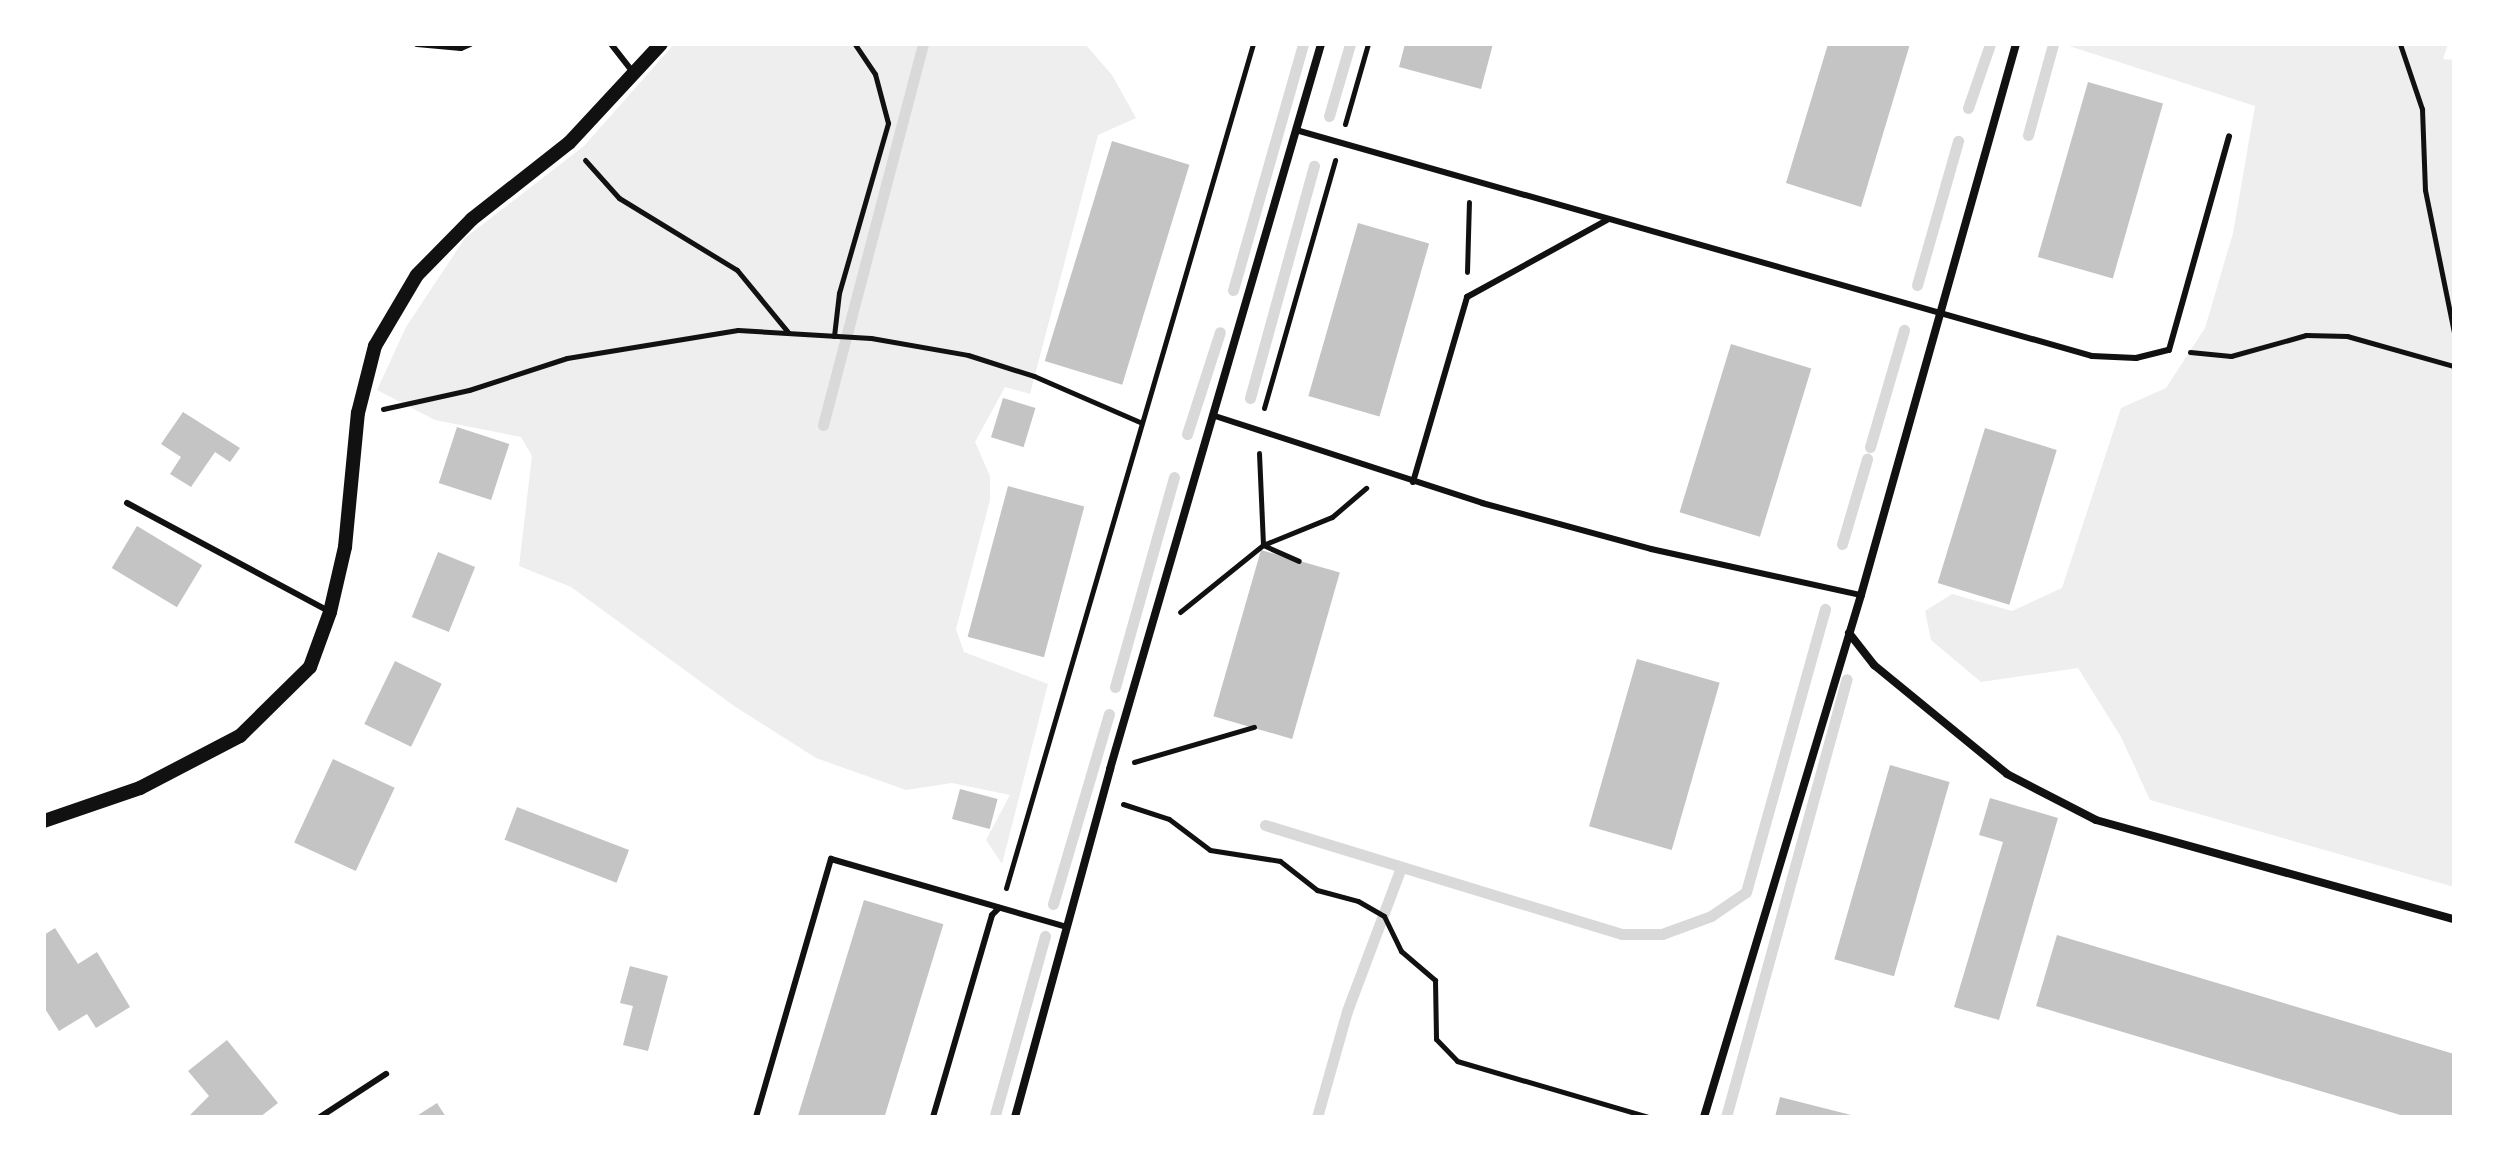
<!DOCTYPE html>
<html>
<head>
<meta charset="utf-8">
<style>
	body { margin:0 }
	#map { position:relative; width:2498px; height:1161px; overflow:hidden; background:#fff; font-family:Roboto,sans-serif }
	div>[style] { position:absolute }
	.green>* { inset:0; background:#eee }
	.stream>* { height:11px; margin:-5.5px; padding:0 5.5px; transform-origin:5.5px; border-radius:5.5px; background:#d9d9d9 }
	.building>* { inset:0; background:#c4c4c4; transform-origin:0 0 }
	.path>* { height:5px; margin:-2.5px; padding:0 2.5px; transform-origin:2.5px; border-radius:2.5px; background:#111 }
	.service>* { height:6px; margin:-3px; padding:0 3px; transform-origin:3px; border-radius:3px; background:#111 }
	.minor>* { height:8px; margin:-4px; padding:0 4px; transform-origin:4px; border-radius:4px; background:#111 }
	.tertiary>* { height:14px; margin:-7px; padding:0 7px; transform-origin:7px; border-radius:7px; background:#111 }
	span { translate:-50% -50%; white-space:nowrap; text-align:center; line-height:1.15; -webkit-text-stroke:8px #fff; paint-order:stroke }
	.frame { position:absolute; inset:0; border:46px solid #fff; pointer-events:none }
</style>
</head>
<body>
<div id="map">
	<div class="green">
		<i style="clip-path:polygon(674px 44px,1085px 44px,1112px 75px,1136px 118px,1098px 135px,1030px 394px,1005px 387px,975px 442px,990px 476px,990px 500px,956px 629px,964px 652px,1048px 684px,1002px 864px,986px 840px,1010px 795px,952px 783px,906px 790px,816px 758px,734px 706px,571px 587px,519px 566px,532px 456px,521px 437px,435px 420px,377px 390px,406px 327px,465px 238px,584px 146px)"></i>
		<i style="clip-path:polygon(2063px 44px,2448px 44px,2443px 59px,2454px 60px,2454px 887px,2150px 800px,2121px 737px,2078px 668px,1981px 682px,1931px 640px,1925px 611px,1952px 594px,2012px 611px,2062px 588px,2121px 408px,2166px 388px,2205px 328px,2233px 233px,2255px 106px)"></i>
	</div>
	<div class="stream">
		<i style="left:1968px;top:108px;width:68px;rotate:-71deg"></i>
		<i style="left:1329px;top:116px;width:75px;rotate:-73.7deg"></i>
		<i style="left:2028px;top:135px;width:94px;rotate:-74.6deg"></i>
		<i style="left:1917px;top:285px;width:150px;rotate:-74.1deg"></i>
		<i style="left:1233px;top:290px;width:256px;rotate:-74.1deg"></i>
		<i style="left:1250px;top:398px;width:241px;rotate:-74.6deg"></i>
		<i style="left:823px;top:425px;width:394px;rotate:-75.3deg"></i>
		<i style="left:1187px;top:434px;width:107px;rotate:-72.1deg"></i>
		<i style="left:1870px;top:447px;width:122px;rotate:-73.8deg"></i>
		<i style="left:1842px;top:544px;width:89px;rotate:-73.6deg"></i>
		<i style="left:1115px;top:687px;width:218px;rotate:-74.3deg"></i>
		<i style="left:1265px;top:825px;width:373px;rotate:17deg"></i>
		<i style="left:1622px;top:934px;width:40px"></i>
		<i style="left:1662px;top:934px;width:52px;rotate:-20.2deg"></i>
		<i style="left:1711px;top:916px;width:42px;rotate:-34.4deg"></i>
		<i style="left:1746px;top:892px;width:294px;rotate:-74.4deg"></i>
		<i style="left:1053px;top:904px;width:198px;rotate:-73.6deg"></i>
		<i style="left:995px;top:1115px;width:186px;rotate:-74.4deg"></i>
		<i style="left:1317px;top:1117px;width:110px;rotate:-74.2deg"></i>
		<i style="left:1347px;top:1011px;width:154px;rotate:-69.4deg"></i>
		<i style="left:1726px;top:1117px;width:454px;rotate:-74.6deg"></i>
	</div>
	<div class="building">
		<i style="clip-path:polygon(1405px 44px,1493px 44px,1481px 89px,1399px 67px)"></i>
		<i style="clip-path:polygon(1828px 44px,1910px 44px,1861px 207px,1786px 183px)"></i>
		<i style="left:2088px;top:82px;width:78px;height:182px;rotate:16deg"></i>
		<i style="left:1112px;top:141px;width:81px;height:230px;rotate:17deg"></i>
		<i style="left:1358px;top:223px;width:74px;height:180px;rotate:16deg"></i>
		<i style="left:1731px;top:344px;width:84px;height:176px;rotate:17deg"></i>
		<i style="left:1003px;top:398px;width:34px;height:41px;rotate:17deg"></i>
		<i style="clip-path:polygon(183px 412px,240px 448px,230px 462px,215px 452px,191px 487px,170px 474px,181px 457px,161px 444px)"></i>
		<i style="left:457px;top:427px;width:55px;height:59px;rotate:18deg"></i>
		<i style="left:1985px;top:428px;width:75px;height:162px;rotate:17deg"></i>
		<i style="left:1008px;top:486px;width:79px;height:156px;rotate:15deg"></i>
		<i style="left:137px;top:526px;width:76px;height:49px;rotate:31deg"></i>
		<i style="left:1261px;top:550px;width:82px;height:173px;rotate:16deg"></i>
		<i style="left:438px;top:552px;width:40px;height:70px;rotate:22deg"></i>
		<i style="left:1637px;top:659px;width:86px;height:174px;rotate:16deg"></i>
		<i style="left:395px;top:661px;width:52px;height:70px;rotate:26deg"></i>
		<i style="left:333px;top:759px;width:68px;height:92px;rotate:25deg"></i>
		<i style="left:1890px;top:765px;width:62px;height:202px;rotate:16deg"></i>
		<i style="left:960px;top:789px;width:39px;height:31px;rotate:15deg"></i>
		<i style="clip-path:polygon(1990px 798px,2058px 818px,1999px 1020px,1954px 1007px,2003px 842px,1979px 835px)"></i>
		<i style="left:517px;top:807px;width:120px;height:35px;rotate:21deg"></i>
		<i style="left:864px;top:900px;width:83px;height:227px;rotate:17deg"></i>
		<i style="clip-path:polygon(55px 928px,78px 964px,97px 952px,130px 1007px,96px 1028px,87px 1014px,59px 1031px,44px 1007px,44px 935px)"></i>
		<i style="clip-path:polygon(2057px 935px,2454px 1054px,2454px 1117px,2407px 1117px,2036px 1006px)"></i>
		<i style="clip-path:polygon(630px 966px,668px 976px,648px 1051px,623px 1045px,633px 1006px,620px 1003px)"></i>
		<i style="clip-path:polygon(227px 1040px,278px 1103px,260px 1117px,188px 1117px,209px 1096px,188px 1071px)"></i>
		<i style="clip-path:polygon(1780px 1097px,1855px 1116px,1855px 1117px,1775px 1117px)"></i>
		<i style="clip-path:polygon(437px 1103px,446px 1117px,415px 1117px)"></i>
	</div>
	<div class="path">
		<i style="left:2400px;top:44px;width:69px;rotate:71.3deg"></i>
		<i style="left:2422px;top:109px;width:81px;rotate:87.9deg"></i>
		<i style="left:2425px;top:190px;width:145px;rotate:78.5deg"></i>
		<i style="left:1345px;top:124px;width:83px;rotate:-74deg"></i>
		<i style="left:585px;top:160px;width:51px;rotate:48.2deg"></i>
		<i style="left:619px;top:198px;width:138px;rotate:31.4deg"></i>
		<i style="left:737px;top:270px;width:80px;rotate:50.6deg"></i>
		<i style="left:1467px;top:272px;width:70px;rotate:-88.4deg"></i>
		<i style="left:834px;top:336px;width:43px;rotate:-83.4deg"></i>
		<i style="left:839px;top:293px;width:177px;rotate:-73.9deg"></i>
		<i style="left:888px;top:123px;width:51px;rotate:-104.9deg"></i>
		<i style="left:875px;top:74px;width:36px;rotate:-124deg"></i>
		<i style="left:2190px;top:352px;width:41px;rotate:5.6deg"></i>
		<i style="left:2231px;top:356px;width:78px;rotate:-15.6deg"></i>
		<i style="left:2306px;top:335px;width:41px;rotate:1.4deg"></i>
		<i style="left:2347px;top:336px;width:111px;rotate:15.7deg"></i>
		<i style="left:1264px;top:408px;width:258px;rotate:-74deg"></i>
		<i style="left:383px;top:409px;width:88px;rotate:-12.5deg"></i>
		<i style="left:469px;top:390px;width:103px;rotate:-18.1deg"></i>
		<i style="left:567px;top:358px;width:173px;rotate:-9.3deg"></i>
		<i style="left:738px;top:330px;width:133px;rotate:3.4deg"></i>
		<i style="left:871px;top:338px;width:98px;rotate:9.9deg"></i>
		<i style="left:968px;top:355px;width:69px;rotate:17.7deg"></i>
		<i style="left:1034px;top:376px;width:116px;rotate:23.5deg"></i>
		<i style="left:1259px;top:453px;width:92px;rotate:87.5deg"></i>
		<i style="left:1263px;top:545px;width:39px;rotate:24deg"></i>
		<i style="left:1180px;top:612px;width:107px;rotate:-38.9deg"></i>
		<i style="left:1263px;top:545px;width:74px;rotate:-22.1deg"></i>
		<i style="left:1332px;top:517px;width:45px;rotate:-40.5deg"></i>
		<i style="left:1134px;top:762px;width:125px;rotate:-16.3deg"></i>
		<i style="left:1123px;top:804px;width:48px;rotate:18.1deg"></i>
		<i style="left:1169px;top:819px;width:51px;rotate:37.1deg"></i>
		<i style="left:1210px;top:850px;width:71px;rotate:8.9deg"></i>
		<i style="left:1280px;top:861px;width:47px;rotate:38.1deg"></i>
		<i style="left:1317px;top:890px;width:42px;rotate:15deg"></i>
		<i style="left:1358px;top:901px;width:30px;rotate:30deg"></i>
		<i style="left:1384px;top:916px;width:39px;rotate:64deg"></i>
		<i style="left:1401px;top:951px;width:45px;rotate:40.5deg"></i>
		<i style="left:1435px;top:980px;width:59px;rotate:89deg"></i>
		<i style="left:1436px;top:1039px;width:30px;rotate:46deg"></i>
		<i style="left:1457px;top:1061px;width:200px;rotate:16.3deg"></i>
		<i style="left:1006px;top:888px;width:879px;rotate:-73.69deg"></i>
	</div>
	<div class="service">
		<i style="left:417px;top:44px;width:44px;rotate:5.2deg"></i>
		<i style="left:461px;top:48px;width:10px;rotate:-24deg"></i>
		<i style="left:611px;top:44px;width:36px;rotate:52deg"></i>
		<i style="left:1296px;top:130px;width:827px;rotate:15.85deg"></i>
		<i style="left:2092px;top:356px;width:44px;rotate:2.6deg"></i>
		<i style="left:2136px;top:358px;width:34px;rotate:-14deg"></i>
		<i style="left:2169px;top:350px;width:222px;rotate:-74.3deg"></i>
		<i style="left:1215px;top:416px;width:281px;rotate:18deg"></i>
		<i style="left:1482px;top:503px;width:175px;rotate:15.2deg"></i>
		<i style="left:1651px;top:549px;width:215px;rotate:12.4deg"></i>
		<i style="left:1413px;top:482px;width:193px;rotate:-73.7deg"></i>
		<i style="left:1467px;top:297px;width:160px;rotate:-28.8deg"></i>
		<i style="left:127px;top:503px;width:230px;rotate:28.2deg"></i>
		<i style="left:320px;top:1117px;width:79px;rotate:-33.1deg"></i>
		<i style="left:756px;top:1117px;width:269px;rotate:-73.8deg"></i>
		<i style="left:831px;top:859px;width:245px;rotate:16.1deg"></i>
		<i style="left:933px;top:1117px;width:210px;rotate:-73.7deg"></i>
		<i style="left:992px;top:915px;width:10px;rotate:-45deg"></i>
	</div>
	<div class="minor">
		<i style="left:1849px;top:633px;width:41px;rotate:52deg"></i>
		<i style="left:1874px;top:665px;width:172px;rotate:39.3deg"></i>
		<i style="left:2007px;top:774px;width:100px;rotate:27.3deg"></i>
		<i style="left:2096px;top:820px;width:371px;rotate:15.5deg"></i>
		<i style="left:1015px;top:1117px;width:361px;rotate:-74.7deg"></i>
		<i style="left:1110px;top:769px;width:755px;rotate:-73.77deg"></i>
		<i style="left:1704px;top:1117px;width:545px;rotate:-73.26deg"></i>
		<i style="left:1861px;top:595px;width:572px;rotate:-74.29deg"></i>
	</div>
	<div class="tertiary">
		<i style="left:44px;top:821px;width:102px;rotate:-19deg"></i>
		<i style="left:140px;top:788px;width:113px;rotate:-27.5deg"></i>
		<i style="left:240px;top:736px;width:98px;rotate:-44.6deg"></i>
		<i style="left:310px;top:667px;width:59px;rotate:-70deg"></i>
		<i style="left:330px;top:612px;width:67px;rotate:-77deg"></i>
		<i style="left:345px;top:547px;width:135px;rotate:-84.5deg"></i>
		<i style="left:358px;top:413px;width:69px;rotate:-75.8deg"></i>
		<i style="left:375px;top:346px;width:82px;rotate:-59.4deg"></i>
		<i style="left:417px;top:275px;width:78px;rotate:-45.5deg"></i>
		<i style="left:472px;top:219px;width:123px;rotate:-38.1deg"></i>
		<i style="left:569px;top:143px;width:135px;rotate:-47.1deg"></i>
	</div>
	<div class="frame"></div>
</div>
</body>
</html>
